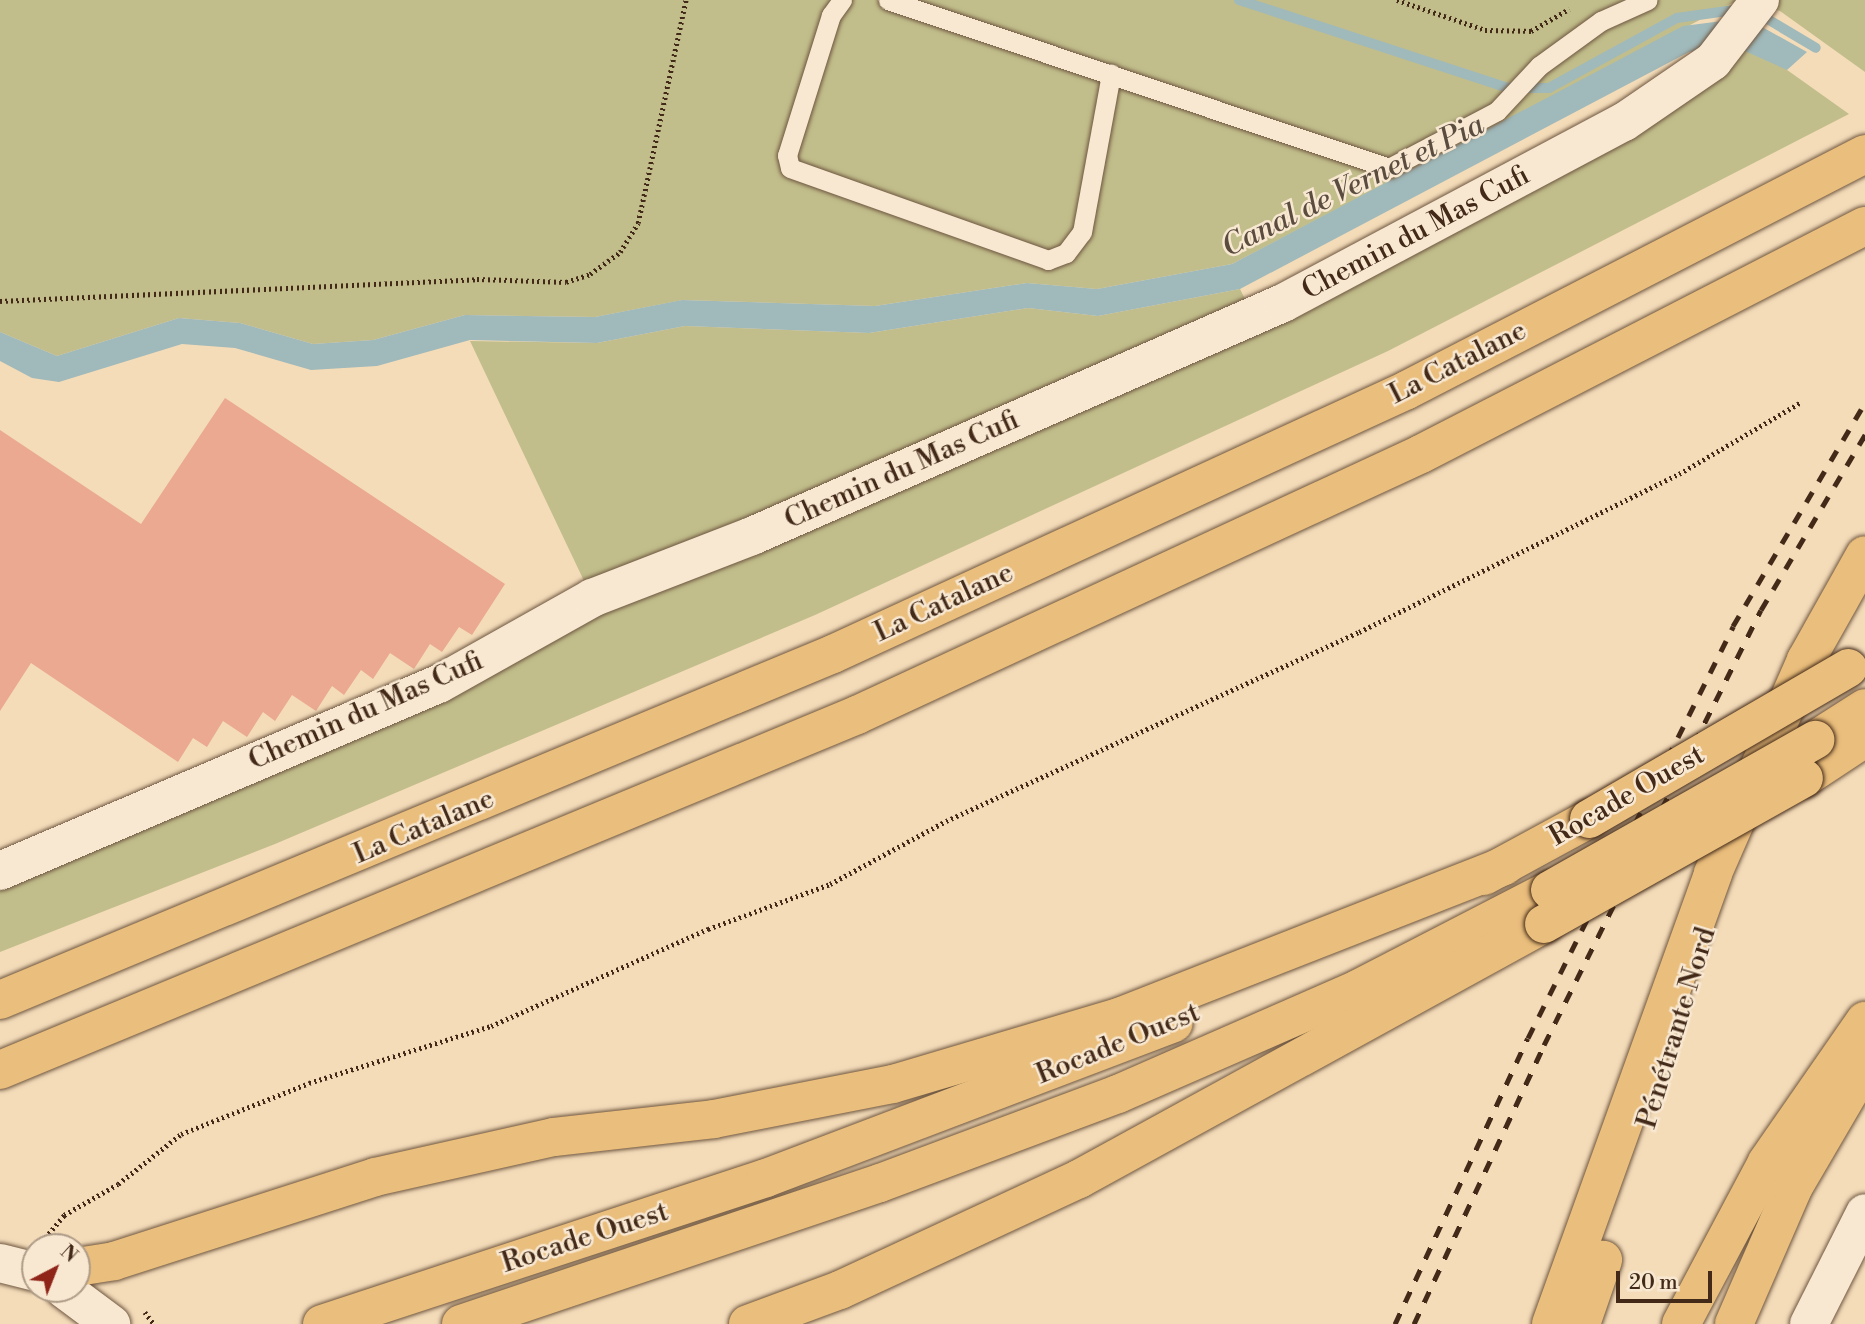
<!DOCTYPE html>
<html>
<head>
<meta charset="utf-8">
<style>
	body { margin:0 }
	#map { position:relative; width:1865px; height:1324px; overflow:hidden; background:#f4dcb9; font-family:"Libre Bodoni",serif }
	div>[style] { position:absolute }
	.green>* { inset:0; background:#c2be8b }
	.water>* { inset:0; background:#a0b9ba }
	.stream>* { height:10px; margin:-5px; padding:0 5px; transform-origin:5px; border-radius:5px; background:#a0b9ba }
	.building>* { inset:0; background:#eaa990 }
	.path>* { height:4.5px; margin-top:-2.25px; transform-origin:0; background:repeating-linear-gradient(90deg,#422918 0 2px,transparent 0 5.5px) }
	.roads { filter:drop-shadow(0 0 2px #6e5640) drop-shadow(0 0 2px #6e5640) }
	.service>* { height:19px; margin:-9.5px; padding:0 9.5px; transform-origin:9.5px; border-radius:9.5px; background:#f8e8d2 }
	.minor>* { height:38px; margin:-19px; padding:0 19px; transform-origin:19px; border-radius:19px; background:#f8e8d2 }
	.secondary>* { height:38px; margin:-19px; padding:0 19px; transform-origin:19px; border-radius:19px; background:#f8e8d2 }
	.trunk>* { height:38px; margin:-19px; padding:0 19px; transform-origin:19px; border-radius:19px; background:#eabe7c }
	.motorway>* { height:38px; margin:-19px; padding:0 19px; transform-origin:19px; border-radius:19px; background:#eabe7c }
	.rail>* { height:5px; margin-top:-2.5px; transform-origin:0; background:repeating-linear-gradient(90deg,#422918 0 12px,transparent 0 24px) }
	.bridges { filter:drop-shadow(0 0 2px #422918) drop-shadow(0 0 2px #422918) }
	.trunk-bridge>* { height:38px; margin:-19px; padding:0 19px; transform-origin:19px; border-radius:19px; background:#eabe7c }
	span { translate:-50% -50%; white-space:nowrap; text-align:center; line-height:1.15; -webkit-text-stroke:5px #f8e8d2; paint-order:stroke }
	.street-label { font-size:28px; color:#422918 }
	.water-label { font-size:30px; color:#5a4d40; font-style:italic }
	.north { position:absolute; left:21px; top:1233px; width:70px; height:70px; box-sizing:border-box; background:#f8e8d2; border:2px solid #af9c88; border-radius:50%; rotate:42deg; font-size:19px; font-weight:700; line-height:28px; text-align:center; color:#422918 }
	.north::after { content:''; display:block; margin:auto; width:24px; height:32px; background:#8f2418; clip-path:polygon(50% 0,100% 100%,50% 72%,0 100%) }
	.scale { position:absolute; left:1616px; top:1271px; width:96px; height:32px; box-sizing:border-box; border:4px solid #422918; border-top:0; padding-left:9px; font-size:21px; line-height:24px; white-space:nowrap; color:#422918; -webkit-text-stroke:5px #f8e8d2; paint-order:stroke }
</style>
</head>
<body>
<div id="map">
	<div class="green">
		<i style="clip-path:polygon(0 0,1738px 0,1232px 264px,1097px 289px,1027px 283px,875px 306px,683px 300px,595px 317px,465px 315px,373px 340px,313px 344px,240px 323px,179px 318px,57px 356px,0 332px)"></i>
		<i style="clip-path:polygon(1746px 0,1865px 0,1865px 72px,1780px 11px)"></i>
		<i style="clip-path:polygon(1736px 47px,1773px 60px,1849px 114px,1388px 351px,815px 615px,275px 844px,0 952px,0 886px,598px 611px,1261px 331px)"></i>
		<i style="clip-path:polygon(1240px 289px,1247px 303px,746px 520px,585px 583px,470px 341px,597px 343px,685px 326px,869px 333px,1028px 308px,1098px 316px)"></i>
	</div>
	<div class="water">
		<i style="clip-path:polygon(1746px 18px,1807px 52px,1787px 70px,1736px 47px,1689px 52px,1240px 289px,1098px 316px,1028px 308px,869px 333px,685px 326px,597px 343px,470px 340px,377px 366px,311px 370px,235px 348px,182px 344px,59px 382px,32px 378px,0 361px,0 332px,57px 356px,179px 318px,240px 323px,313px 344px,373px 340px,465px 315px,595px 317px,682px 300px,875px 306px,1027px 283px,1097px 289px,1232px 264px,1683px 26px)"></i>
	</div>
	<div class="stream">
		<i style="left:1239px;top:0;width:284px;rotate:18.1deg"></i>
		<i style="left:1509px;top:88px;width:40px"></i>
		<i style="left:1549px;top:88px;width:146px;rotate:-28.7deg"></i>
		<i style="left:1677px;top:18px;width:65px;rotate:-8deg"></i>
		<i style="left:1759px;top:14px;width:66px;rotate:30.8deg"></i>
	</div>
	<div class="building">
		<i style="clip-path:polygon(225px 398px,505px 584px,472px 635px,459px 627px,442px 652px,430px 644px,414px 669px,390px 653px,373px 679px,361px 670px,344px 695px,332px 686px,316px 711px,292px 695px,275px 721px,263px 712px,247px 737px,223px 721px,207px 747px,193px 738px,178px 762px,31px 663px,0 711px,0 430px,141px 524px)"></i>
	</div>
	<div class="path">
		<i style="left:1397px;top:0;width:93px;rotate:18.8deg"></i>
		<i style="left:1485px;top:30px;width:46px;rotate:1.2deg"></i>
		<i style="left:1531px;top:31px;width:44px;rotate:-30.1deg"></i>
		<i style="left:0;top:301px;width:478px;rotate:-2.6deg"></i>
		<i style="left:477px;top:279px;width:89px;rotate:1.9deg"></i>
		<i style="left:566px;top:282px;width:25px;rotate:-18deg"></i>
		<i style="left:590px;top:274px;width:37px;rotate:-36deg"></i>
		<i style="left:620px;top:252px;width:34px;rotate:-58deg"></i>
		<i style="left:638px;top:223px;width:228px;rotate:-77.9deg"></i>
		<i style="left:45px;top:1238px;width:30px;rotate:-50deg"></i>
		<i style="left:64px;top:1215px;width:62px;rotate:-29.9deg"></i>
		<i style="left:118px;top:1184px;width:80px;rotate:-38.4deg"></i>
		<i style="left:181px;top:1134px;width:138px;rotate:-21.7deg"></i>
		<i style="left:309px;top:1083px;width:191px;rotate:-17.4deg"></i>
		<i style="left:491px;top:1026px;width:238px;rotate:-24.1deg"></i>
		<i style="left:708px;top:929px;width:130px;rotate:-20.2deg"></i>
		<i style="left:830px;top:884px;width:132px;rotate:-28.5deg"></i>
		<i style="left:946px;top:821px;width:454px;rotate:-24.6deg"></i>
		<i style="left:1359px;top:632px;width:357px;rotate:-26.3deg"></i>
		<i style="left:1679px;top:474px;width:142px;rotate:-30.5deg"></i>
		<i style="left:145px;top:1312px;width:15px;rotate:53deg"></i>
	</div>
	<div class="roads">
		<div class="service">
			<i style="left:842px;top:0;width:19px;rotate:126deg"></i>
			<i style="left:831px;top:15px;width:147px;rotate:107.4deg"></i>
			<i style="left:787px;top:155px;width:13px;rotate:77deg"></i>
			<i style="left:790px;top:168px;width:274px;rotate:19.6deg"></i>
			<i style="left:1048px;top:260px;width:19px;rotate:-21deg"></i>
			<i style="left:1066px;top:253px;width:26px;rotate:-53deg"></i>
			<i style="left:1082px;top:232px;width:161px;rotate:-79.6deg"></i>
			<i style="left:888px;top:0;width:528px;rotate:18.54deg"></i>
			<i style="left:1389px;top:168px;width:122px;rotate:-27.8deg"></i>
			<i style="left:1497px;top:111px;width:62px;rotate:-47deg"></i>
			<i style="left:1539px;top:66px;width:77px;rotate:-36deg"></i>
			<i style="left:1601px;top:21px;width:51px;rotate:-24.1deg"></i>
		</div>
		<div class="minor">
			<i style="left:0;top:871px;width:477px;rotate:-23.1deg"></i>
			<i style="left:439px;top:684px;width:176px;rotate:-29.3deg"></i>
			<i style="left:592px;top:598px;width:172px;rotate:-21.2deg"></i>
			<i style="left:752px;top:536px;width:580px;rotate:-23.69deg"></i>
			<i style="left:1283px;top:303px;width:386px;rotate:-28deg"></i>
			<i style="left:1624px;top:122px;width:108px;rotate:-34.4deg"></i>
			<i style="left:1713px;top:61px;width:77px;rotate:-52.4deg"></i>
			<i style="left:1809px;top:1324px;width:124px;rotate:-63.2deg"></i>
		</div>
		<div class="secondary">
			<i style="left:0;top:1263px;width:36px;rotate:14deg"></i>
			<i style="left:64px;top:1289px;width:59px;rotate:36.7deg"></i>
		</div>
		<div class="trunk">
			<i style="left:1815px;top:740px;width:59px;rotate:-32.6deg"></i>
			<i style="left:1804px;top:778px;width:73px;rotate:-33.3deg"></i>
			<i style="left:1484px;top:876px;width:119px;rotate:-28.5deg"></i>
			<i style="left:77px;top:1267px;width:37px;rotate:-9deg"></i>
			<i style="left:114px;top:1261px;width:274px;rotate:-17.8deg"></i>
			<i style="left:375px;top:1177px;width:183px;rotate:-12.6deg"></i>
			<i style="left:554px;top:1137px;width:161px;rotate:-6.4deg"></i>
			<i style="left:714px;top:1119px;width:182px;rotate:-11.1deg"></i>
			<i style="left:893px;top:1084px;width:236px;rotate:-16.5deg"></i>
			<i style="left:1119px;top:1017px;width:414px;rotate:-21.4deg"></i>
			<i style="left:322px;top:1324px;width:467px;rotate:-18.2deg"></i>
			<i style="left:766px;top:1178px;width:436px;rotate:-20.8deg"></i>
			<i style="left:461px;top:1324px;width:442px;rotate:-18.6deg"></i>
			<i style="left:880px;top:1183px;width:254px;rotate:-20.5deg"></i>
			<i style="left:1118px;top:1094px;width:262px;rotate:-23.6deg"></i>
			<i style="left:1358px;top:989px;width:216px;rotate:-27.3deg"></i>
			<i style="left:748px;top:1324px;width:98px;rotate:-20.3deg"></i>
			<i style="left:840px;top:1290px;width:264px;rotate:-24.9deg"></i>
			<i style="left:1079px;top:1179px;width:530px;rotate:-28.74deg"></i>
			<i style="left:1551px;top:1324px;width:479px;rotate:-70.2deg"></i>
			<i style="left:1713px;top:873px;width:232px;rotate:-66.4deg"></i>
			<i style="left:1806px;top:660px;width:120px;rotate:-60.7deg"></i>
			<i style="left:1581px;top:1324px;width:68px;rotate:-71deg"></i>
			<i style="left:1681px;top:1324px;width:183px;rotate:-62deg"></i>
			<i style="left:1767px;top:1162px;width:172px;rotate:-55.2deg"></i>
			<i style="left:1734px;top:1324px;width:148px;rotate:-66.5deg"></i>
			<i style="left:1793px;top:1188px;width:143px;rotate:-59.7deg"></i>
		</div>
		<div class="motorway">
			<i style="left:0;top:1000px;width:902px;rotate:-22.56deg"></i>
			<i style="left:833px;top:654px;width:632px;rotate:-24.7deg"></i>
			<i style="left:1407px;top:390px;width:515px;rotate:-27.26deg"></i>
			<i style="left:0;top:1070px;width:928px;rotate:-22.5deg"></i>
			<i style="left:857px;top:715px;width:621px;rotate:-24.83deg"></i>
			<i style="left:1421px;top:454px;width:499px;rotate:-27.2deg"></i>
		</div>
	</div>
	<div class="rail">
		<i style="left:1395px;top:1324px;width:315px;rotate:-65.1deg"></i>
		<i style="left:1528px;top:1038px;width:460px;rotate:-63.5deg"></i>
		<i style="left:1733px;top:626px;width:259px;rotate:-59.4deg"></i>
		<i style="left:1414px;top:1324px;width:308px;rotate:-65deg"></i>
		<i style="left:1544px;top:1045px;width:486px;rotate:-63.5deg"></i>
		<i style="left:1761px;top:610px;width:204px;rotate:-59.3deg"></i>
	</div>
	<div class="bridges">
		<div class="trunk-bridge">
			<i style="left:1589px;top:819px;width:300px;rotate:-30.2deg"></i>
			<i style="left:1550px;top:890px;width:305px;rotate:-29.5deg"></i>
			<i style="left:1544px;top:924px;width:298px;rotate:-29.3deg"></i>
		</div>
	</div>
	<div class="street-label">
		<span style="left:1416px;top:233px;rotate:-28deg">Chemin du Mas Cufi</span>
		<span style="left:1458px;top:363px;rotate:-27deg">La Catalane</span>
		<span style="left:902px;top:470px;rotate:-24deg">Chemin du Mas Cufi</span>
		<span style="left:944px;top:603px;rotate:-25deg">La Catalane</span>
		<span style="left:366px;top:711px;rotate:-24deg">Chemin du Mas Cufi</span>
		<span style="left:1627px;top:796px;rotate:-30deg">Rocade Ouest</span>
		<span style="left:424px;top:827px;rotate:-23deg">La Catalane</span>
		<span style="left:1677px;top:1028px;rotate:-73deg">Pénétrante Nord</span>
		<span style="left:1118px;top:1044px;rotate:-22deg">Rocade Ouest</span>
		<span style="left:585px;top:1238px;rotate:-18deg">Rocade Ouest</span>
	</div>
	<div class="water-label">
		<span style="left:1353px;top:186px;rotate:-26deg">Canal de Vernet et Pia</span>
	</div>
	<div class="north">N</div>
	<div class="scale">20 m</div>
</div>
</body>
</html>
